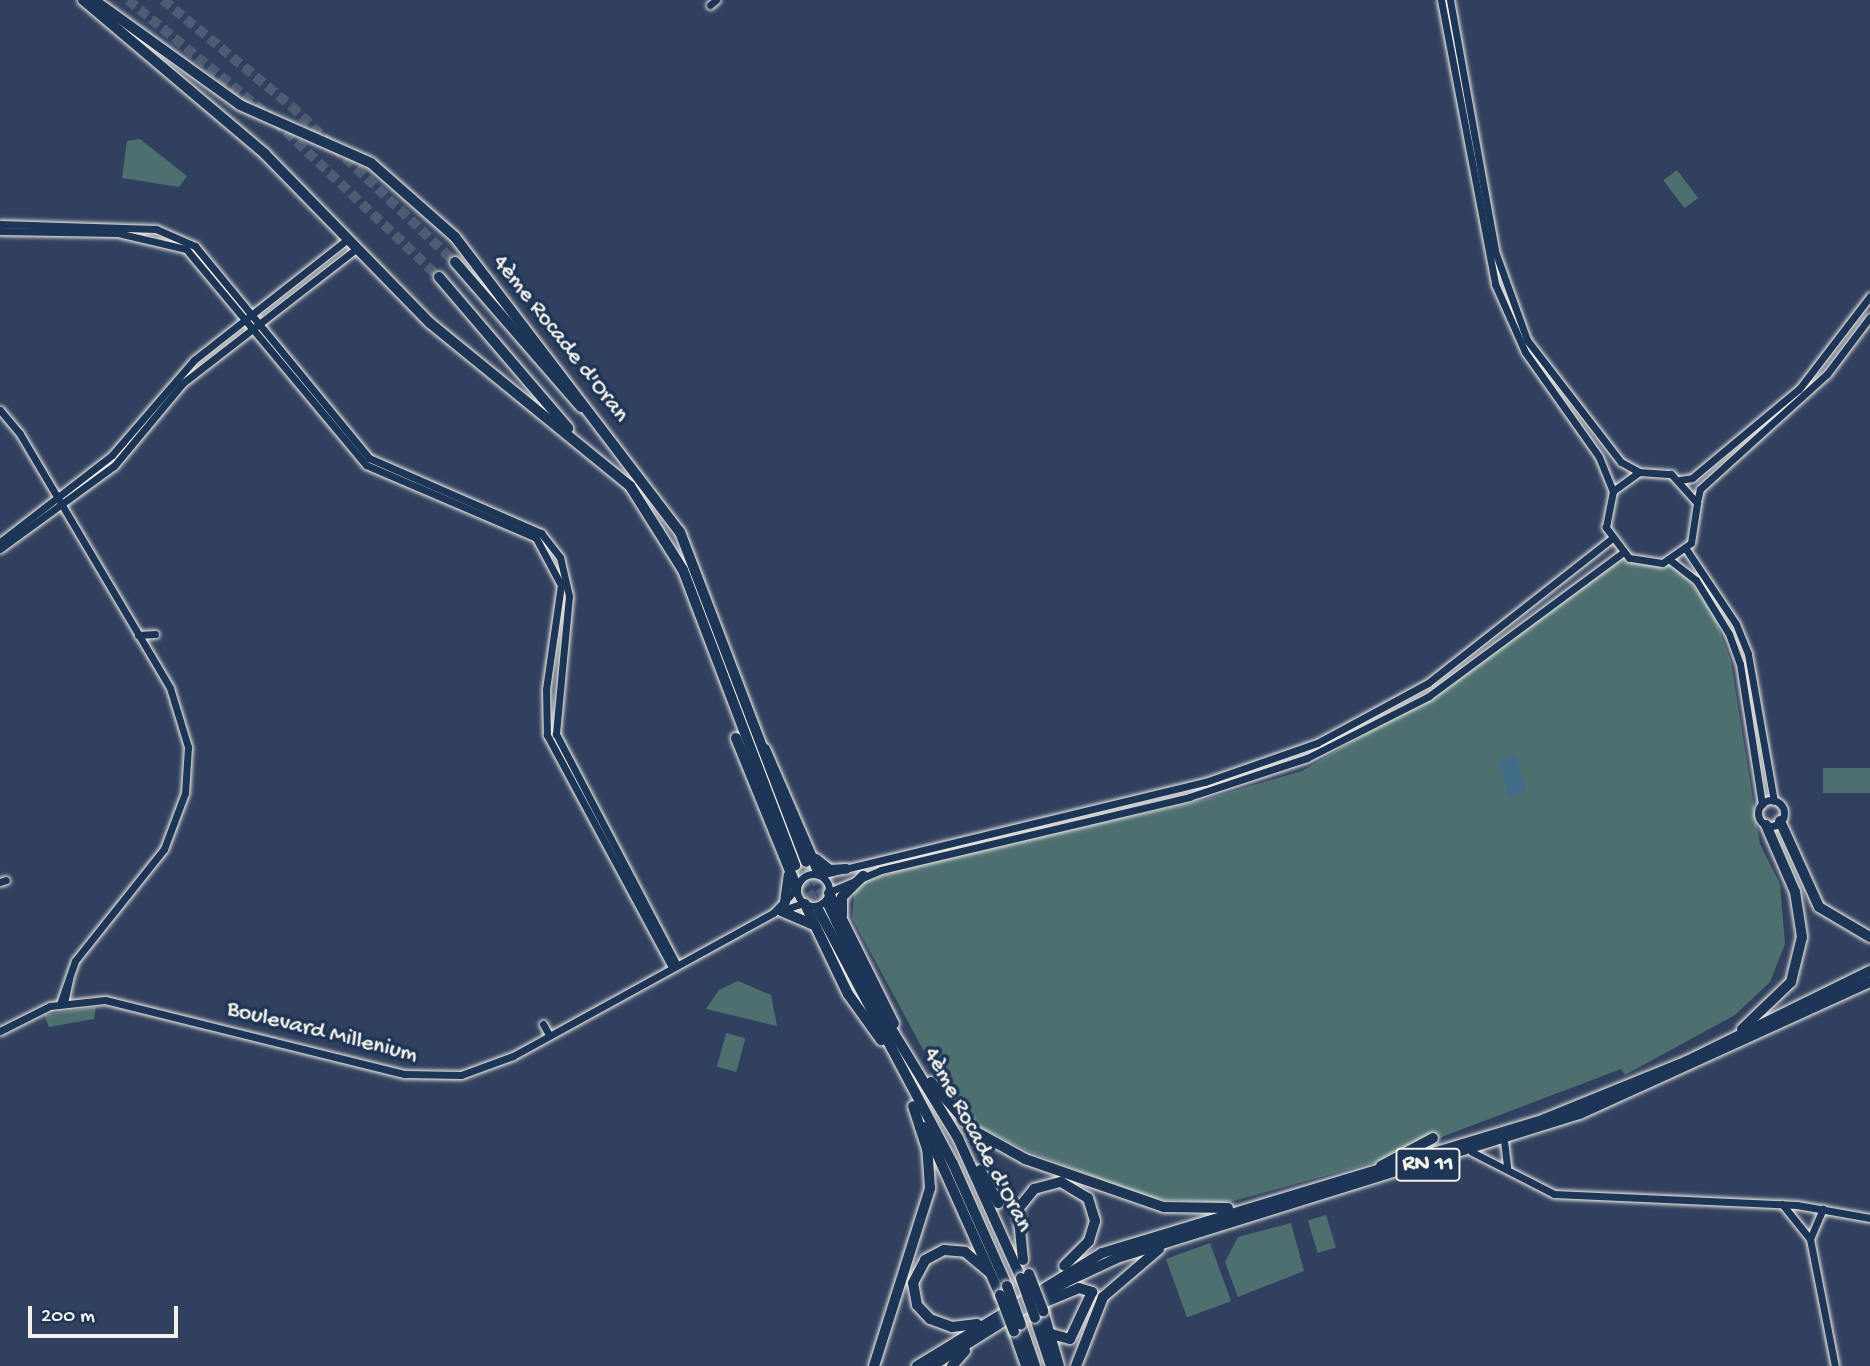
<!DOCTYPE html>
<html>
<head>
<meta charset="utf-8">
<style>
	body { margin:0 }
	#map { position:relative; width:1870px; height:1366px; overflow:hidden; background:#31405e; font-family:"Gochi Hand",sans-serif }
	div>[style] { position:absolute }
	.green>* { inset:0; background:#4d6f6f; transform-origin:0 0 }
	.water>* { inset:0; background:#426d88; transform-origin:0 0 }
	.highway-tunnel>* { height:10px; margin-top:-5px; transform-origin:0; background:repeating-linear-gradient(90deg,#4e5b73 0 10px,transparent 0 15px) }
	.roads { filter:drop-shadow(0 0 2px #f4f1e8) drop-shadow(0 0 2px #f4f1e8) }
	.secondary>* { height:7px; margin:-3.5px; padding:0 3.5px; transform-origin:3.5px; border-radius:3.5px; background:#1d3557 }
	.secondary>.ring { margin:-3.5px; padding:0; box-sizing:content-box; background:none; border:7px solid #1d3557; border-radius:50% }
	.highway>* { height:10px; margin:-5px; padding:0 5px; transform-origin:5px; border-radius:5px; background:#1d3557 }
	.bridges { filter:drop-shadow(0 0 2px #f4f1e8) drop-shadow(0 0 2px #f4f1e8) }
	.highway-bridge>* { height:10px; margin:-5px; padding:0 5px; transform-origin:5px; border-radius:5px; background:#1d3557 }
	span { translate:-50% -50%; white-space:nowrap; text-align:center; line-height:1.15; -webkit-text-stroke:7px #1d3557; paint-order:stroke }
	.shield-label span { padding:2px 5px; background:#1d3557; border:2px solid; border-radius:5px; -webkit-text-stroke-width:0 }
	.shield-label { font-size:23px; color:#f4f1e8; font-weight:700 }
	.street-label { font-size:24px; color:#f4f1e8 }
	.scale { position:absolute; left:28px; top:1306px; width:150px; height:32px; box-sizing:border-box; border:4px solid #f4f1e8; border-top:0; padding-left:9px; font-size:21px; line-height:24px; white-space:nowrap; color:#f4f1e8; -webkit-text-stroke:5px #1d3557; paint-order:stroke }
</style>
</head>
<body>
<div id="map">
	<div class="green">
		<i style="clip-path:polygon(140px 139px,187px 176px,179px 187px,122px 178px,127px 141px)"></i>
		<i style="left:1677px;top:170px;width:35px;height:17px;rotate:53deg"></i>
		<i style="clip-path:polygon(1616px 560px,1679px 567px,1712px 610px,1731px 662px,1760px 844px,1780px 884px,1785px 944px,1770px 982px,1735px 1015px,1625px 1075px,1621px 1069px,1376px 1162px,1226px 1203px,1152px 1199px,1030px 1152px,973px 1124px,947px 1094px,852px 918px,855px 885px,908px 866px,1203px 800px,1302px 771px,1446px 687px)"></i>
		<i style="left:1870px;top:768px;width:25px;height:47px;rotate:90deg"></i>
		<i style="clip-path:polygon(738px 981px,771px 995px,777px 1026px,706px 1009px,719px 990px)"></i>
		<i style="clip-path:polygon(96px 1007px,94px 1019px,49px 1027px,44px 1015px)"></i>
		<i style="left:726px;top:1033px;width:20px;height:35px;rotate:15deg"></i>
		<i style="left:1326px;top:1215px;width:34px;height:19px;rotate:73deg"></i>
		<i style="clip-path:polygon(1291px 1223px,1304px 1271px,1238px 1297px,1225px 1262px,1238px 1237px)"></i>
		<i style="left:1210px;top:1243px;width:62px;height:47px;rotate:70deg"></i>
	</div>
	<div class="water">
		<i style="left:1516px;top:755px;width:38px;height:18px;rotate:75deg"></i>
	</div>
	<div class="highway-tunnel">
		<i style="left:128px;top:0;width:190px;rotate:39.5deg"></i>
		<i style="left:275px;top:121px;width:226px;rotate:43.6deg"></i>
		<i style="left:163px;top:0;width:166px;rotate:39.6deg"></i>
		<i style="left:291px;top:106px;width:226px;rotate:43.6deg"></i>
		<i style="left:806px;top:862px;width:47px;rotate:62.4deg"></i>
		<i style="left:795px;top:865px;width:52px;rotate:62.4deg"></i>
	</div>
	<div class="roads">
		<div class="secondary">
			<i style="left:1441px;top:0;width:289px;rotate:79.2deg"></i>
			<i style="left:1495px;top:284px;width:74px;rotate:66.2deg"></i>
			<i style="left:1525px;top:352px;width:128px;rotate:54.8deg"></i>
			<i style="left:1599px;top:457px;width:37px;rotate:68deg"></i>
			<i style="left:1450px;top:0;width:255px;rotate:79.8deg"></i>
			<i style="left:1495px;top:251px;width:95px;rotate:70.2deg"></i>
			<i style="left:1527px;top:340px;width:154px;rotate:52.4deg"></i>
			<i style="left:1621px;top:462px;width:21px;rotate:29deg"></i>
			<i style="left:1639px;top:472px;width:32px;rotate:4deg"></i>
			<i style="left:1671px;top:474px;width:39px;rotate:48deg"></i>
			<i style="left:1697px;top:503px;width:40px;rotate:98.5deg"></i>
			<i style="left:1691px;top:543px;width:35px;rotate:145deg"></i>
			<i style="left:1662px;top:563px;width:33px;rotate:-171deg"></i>
			<i style="left:1629px;top:558px;width:39px;rotate:-127deg"></i>
			<i style="left:1606px;top:527px;width:37px;rotate:-79deg"></i>
			<i style="left:1613px;top:491px;width:32px;rotate:-36deg"></i>
			<i style="left:710px;top:5px;width:8px;rotate:-40deg"></i>
			<i style="left:0;top:224px;width:156px;rotate:1.8deg"></i>
			<i style="left:156px;top:229px;width:43px;rotate:23.6deg"></i>
			<i style="left:195px;top:246px;width:274px;rotate:50.6deg"></i>
			<i style="left:369px;top:458px;width:188px;rotate:23.6deg"></i>
			<i style="left:541px;top:533px;width:31px;rotate:52deg"></i>
			<i style="left:560px;top:557px;width:40px;rotate:77deg"></i>
			<i style="left:569px;top:596px;width:139px;rotate:95.4deg"></i>
			<i style="left:556px;top:734px;width:261px;rotate:62.4deg"></i>
			<i style="left:0;top:231px;width:117px;rotate:1deg"></i>
			<i style="left:117px;top:233px;width:71px;rotate:13.1deg"></i>
			<i style="left:186px;top:249px;width:281px;rotate:50.2deg"></i>
			<i style="left:366px;top:465px;width:185px;rotate:23.2deg"></i>
			<i style="left:536px;top:538px;width:53px;rotate:62deg"></i>
			<i style="left:561px;top:585px;width:105px;rotate:98.2deg"></i>
			<i style="left:546px;top:689px;width:46px;rotate:88.8deg"></i>
			<i style="left:547px;top:735px;width:264px;rotate:61.7deg"></i>
			<i style="left:0;top:410px;width:31px;rotate:50deg"></i>
			<i style="left:20px;top:434px;width:295px;rotate:59.4deg"></i>
			<i style="left:170px;top:688px;width:62px;rotate:73deg"></i>
			<i style="left:188px;top:747px;width:46px;rotate:93.7deg"></i>
			<i style="left:185px;top:793px;width:60px;rotate:110.6deg"></i>
			<i style="left:164px;top:849px;width:143px;rotate:128.5deg"></i>
			<i style="left:75px;top:961px;width:46px;rotate:109.2deg"></i>
			<i style="left:1680px;top:480px;width:12px;rotate:-9deg"></i>
			<i style="left:1692px;top:478px;width:139px;rotate:-39.8deg"></i>
			<i style="left:1799px;top:389px;width:117px;rotate:-52.6deg"></i>
			<i style="left:1697px;top:502px;width:13px;rotate:-77deg"></i>
			<i style="left:1700px;top:489px;width:171px;rotate:-42.2deg"></i>
			<i style="left:1827px;top:374px;width:71px;rotate:-53deg"></i>
			<i style="left:0;top:542px;width:142px;rotate:-37.8deg"></i>
			<i style="left:112px;top:455px;width:125px;rotate:-49.2deg"></i>
			<i style="left:194px;top:360px;width:196px;rotate:-38.2deg"></i>
			<i style="left:0;top:549px;width:141px;rotate:-36.1deg"></i>
			<i style="left:114px;top:466px;width:108px;rotate:-50.3deg"></i>
			<i style="left:183px;top:383px;width:220px;rotate:-37.8deg"></i>
			<i style="left:1686px;top:549px;width:90px;rotate:56.3deg"></i>
			<i style="left:1736px;top:624px;width:32px;rotate:68deg"></i>
			<i style="left:1748px;top:654px;width:149px;rotate:80deg"></i>
			<i style="left:1670px;top:560px;width:33px;rotate:38deg"></i>
			<i style="left:1696px;top:580px;width:63px;rotate:58.6deg"></i>
			<i style="left:1729px;top:634px;width:32px;rotate:70deg"></i>
			<i style="left:1740px;top:664px;width:142px;rotate:81.1deg"></i>
			<i style="left:138px;top:635px;width:17px;rotate:-3deg"></i>
			<i class="ring" style="left:1758px;top:800px;width:19px;height:19px"></i>
			<i class="ring" style="left:797px;top:874px;width:25px;height:25px"></i>
			<i style="left:820px;top:875px;width:396px;rotate:-13.6deg"></i>
			<i style="left:1205px;top:782px;width:119px;rotate:-19.2deg"></i>
			<i style="left:1317px;top:743px;width:126px;rotate:-28.4deg"></i>
			<i style="left:1428px;top:683px;width:233px;rotate:-38.2deg"></i>
			<i style="left:0;top:882px;width:6px;rotate:-18deg"></i>
			<i style="left:829px;top:892px;width:56px;rotate:-22.9deg"></i>
			<i style="left:881px;top:870px;width:317px;rotate:-13.3deg"></i>
			<i style="left:1189px;top:797px;width:124px;rotate:-18.3deg"></i>
			<i style="left:1307px;top:758px;width:137px;rotate:-26.9deg"></i>
			<i style="left:1429px;top:696px;width:240px;rotate:-36.5deg"></i>
			<i style="left:780px;top:911px;width:24px;rotate:-19deg"></i>
			<i style="left:64px;top:1003px;width:25px;rotate:-78deg"></i>
			<i style="left:543px;top:1024px;width:13px;rotate:61deg"></i>
			<i style="left:0;top:1031px;width:56px;rotate:-26.6deg"></i>
			<i style="left:50px;top:1006px;width:55px;rotate:-6.2deg"></i>
			<i style="left:105px;top:1000px;width:309px;rotate:13.9deg"></i>
			<i style="left:405px;top:1074px;width:56px;rotate:1deg"></i>
			<i style="left:461px;top:1075px;width:55px;rotate:-20.1deg"></i>
			<i style="left:513px;top:1056px;width:297px;rotate:-28.8deg"></i>
			<i style="left:773px;top:913px;width:33px;rotate:-46deg"></i>
			<i style="left:1504px;top:1141px;width:26px;rotate:83deg"></i>
			<i style="left:1472px;top:1152px;width:92px;rotate:27.1deg"></i>
			<i style="left:1554px;top:1194px;width:243px;rotate:2.6deg"></i>
			<i style="left:1797px;top:1205px;width:74px;rotate:10.1deg"></i>
			<i style="left:1782px;top:1204px;width:45px;rotate:51.3deg"></i>
			<i style="left:1810px;top:1239px;width:129px;rotate:78.9deg"></i>
			<i style="left:1810px;top:1239px;width:33px;rotate:-67deg"></i>
		</div>
		<div class="highway">
			<i style="left:83px;top:0;width:238px;rotate:40.2deg"></i>
			<i style="left:265px;top:154px;width:236px;rotate:45.7deg"></i>
			<i style="left:430px;top:323px;width:258px;rotate:39.2deg"></i>
			<i style="left:630px;top:486px;width:99px;rotate:57.8deg"></i>
			<i style="left:683px;top:570px;width:316px;rotate:69.2deg"></i>
			<i style="left:94px;top:0;width:180px;rotate:35.7deg"></i>
			<i style="left:240px;top:105px;width:143px;rotate:23.9deg"></i>
			<i style="left:371px;top:163px;width:112px;rotate:41.4deg"></i>
			<i style="left:455px;top:237px;width:371px;rotate:52.7deg"></i>
			<i style="left:680px;top:532px;width:353px;rotate:69.1deg"></i>
			<i style="left:455px;top:262px;width:192px;rotate:49deg"></i>
			<i style="left:439px;top:277px;width:199px;rotate:49.5deg"></i>
			<i style="left:736px;top:738px;width:160px;rotate:67.9deg"></i>
			<i style="left:765px;top:749px;width:136px;rotate:66.6deg"></i>
			<i style="left:1780px;top:821px;width:94px;rotate:65.6deg"></i>
			<i style="left:1819px;top:907px;width:59px;rotate:30.5deg"></i>
			<i style="left:816px;top:859px;width:18px;rotate:38deg"></i>
			<i style="left:830px;top:870px;width:16px;rotate:-4deg"></i>
			<i style="left:829px;top:893px;width:146px;rotate:63.6deg"></i>
			<i style="left:785px;top:902px;width:27px;rotate:-82deg"></i>
			<i style="left:805px;top:904px;width:100px;rotate:64.5deg"></i>
			<i style="left:848px;top:994px;width:57px;rotate:54.3deg"></i>
			<i style="left:828px;top:904px;width:99px;rotate:65deg"></i>
			<i style="left:870px;top:994px;width:169px;rotate:58.6deg"></i>
			<i style="left:958px;top:1138px;width:154px;rotate:65.8deg"></i>
			<i style="left:781px;top:911px;width:34px;rotate:23deg"></i>
			<i style="left:819px;top:911px;width:286px;rotate:62.1deg"></i>
			<i style="left:953px;top:1164px;width:133px;rotate:66.1deg"></i>
			<i style="left:842px;top:915px;width:18px;rotate:-90deg"></i>
			<i style="left:842px;top:897px;width:30px;rotate:-45deg"></i>
			<i style="left:1742px;top:1029px;width:68px;rotate:-43.8deg"></i>
			<i style="left:1791px;top:982px;width:46px;rotate:-76.3deg"></i>
			<i style="left:1802px;top:937px;width:46px;rotate:-98.8deg"></i>
			<i style="left:1795px;top:892px;width:73px;rotate:-113.4deg"></i>
			<i style="left:931px;top:1082px;width:64px;rotate:48.8deg"></i>
			<i style="left:973px;top:1130px;width:60px;rotate:29.1deg"></i>
			<i style="left:1025px;top:1159px;width:147px;rotate:19.1deg"></i>
			<i style="left:1164px;top:1207px;width:64px;rotate:0.9deg"></i>
			<i style="left:925px;top:1127px;width:184px;rotate:65.9deg"></i>
			<i style="left:1381px;top:1166px;width:59px;rotate:-28.3deg"></i>
			<i style="left:980px;top:1170px;width:38px;rotate:61deg"></i>
			<i style="left:1023px;top:1260px;width:51px;rotate:-95.6deg"></i>
			<i style="left:1018px;top:1209px;width:26px;rotate:-51deg"></i>
			<i style="left:1034px;top:1189px;width:28px;rotate:-15deg"></i>
			<i style="left:1061px;top:1182px;width:31px;rotate:31deg"></i>
			<i style="left:1088px;top:1198px;width:24px;rotate:73deg"></i>
			<i style="left:1095px;top:1221px;width:21px;rotate:107deg"></i>
			<i style="left:1089px;top:1241px;width:35px;rotate:135deg"></i>
			<i style="left:1041px;top:1304px;width:41px;rotate:-22.8deg"></i>
			<i style="left:1079px;top:1288px;width:14px;rotate:17deg"></i>
			<i style="left:1092px;top:1292px;width:52px;rotate:115.1deg"></i>
			<i style="left:1070px;top:1339px;width:20px;rotate:-165deg"></i>
			<i style="left:1043px;top:1311px;width:57px;rotate:73.8deg"></i>
			<i style="left:1035px;top:1318px;width:51px;rotate:71.6deg"></i>
			<i style="left:977px;top:1324px;width:25px;rotate:173deg"></i>
			<i style="left:952px;top:1327px;width:23px;rotate:-160deg"></i>
			<i style="left:930px;top:1319px;width:19px;rotate:-133deg"></i>
			<i style="left:917px;top:1305px;width:22px;rotate:-100deg"></i>
			<i style="left:913px;top:1283px;width:26px;rotate:-62deg"></i>
			<i style="left:925px;top:1260px;width:21px;rotate:-28deg"></i>
			<i style="left:944px;top:1250px;width:21px;rotate:5deg"></i>
			<i style="left:965px;top:1252px;width:30px;rotate:40deg"></i>
			<i style="left:1021px;top:1325px;width:43px;rotate:71.1deg"></i>
			<i style="left:1014px;top:1331px;width:37px;rotate:71deg"></i>
			<i style="left:874px;top:1366px;width:187px;rotate:-72.5deg"></i>
			<i style="left:930px;top:1188px;width:39px;rotate:-94deg"></i>
			<i style="left:927px;top:1149px;width:45px;rotate:-108deg"></i>
			<i style="left:917px;top:1366px;width:217px;rotate:-31.4deg"></i>
			<i style="left:1102px;top:1253px;width:454px;rotate:-16.8deg"></i>
			<i style="left:1537px;top:1122px;width:162px;rotate:-22.1deg"></i>
			<i style="left:1687px;top:1061px;width:204px;rotate:-26.2deg"></i>
			<i style="left:932px;top:1366px;width:158px;rotate:-32.1deg"></i>
			<i style="left:1066px;top:1282px;width:56px;rotate:-25.2deg"></i>
			<i style="left:1117px;top:1258px;width:485px;rotate:-17.3deg"></i>
			<i style="left:1580px;top:1114px;width:319px;rotate:-24.5deg"></i>
			<i style="left:952px;top:1366px;width:20px;rotate:-49deg"></i>
			<i style="left:1076px;top:1366px;width:74px;rotate:-68.6deg"></i>
			<i style="left:1103px;top:1297px;width:74px;rotate:-40.6deg"></i>
		</div>
	</div>
	<div class="bridges">
		<div class="highway-bridge">
			<i style="left:1029px;top:1274px;width:40px;rotate:69deg"></i>
			<i style="left:1021px;top:1278px;width:42px;rotate:70.7deg"></i>
			<i style="left:1007px;top:1286px;width:41px;rotate:70.3deg"></i>
			<i style="left:1000px;top:1295px;width:39px;rotate:69deg"></i>
		</div>
	</div>
	<div class="shield-label">
		<span style="left:1428px;top:1165px">RN 11</span>
	</div>
	<div class="street-label">
		<span style="left:560px;top:339px;rotate:52deg">4ème Rocade d'Oran</span>
		<span style="left:322px;top:1033px;rotate:14deg">Boulevard Millenium</span>
		<span style="left:977px;top:1140px;rotate:62deg">4ème Rocade d'Oran</span>
	</div>
	<div class="scale">200 m</div>
</div>
</body>
</html>
